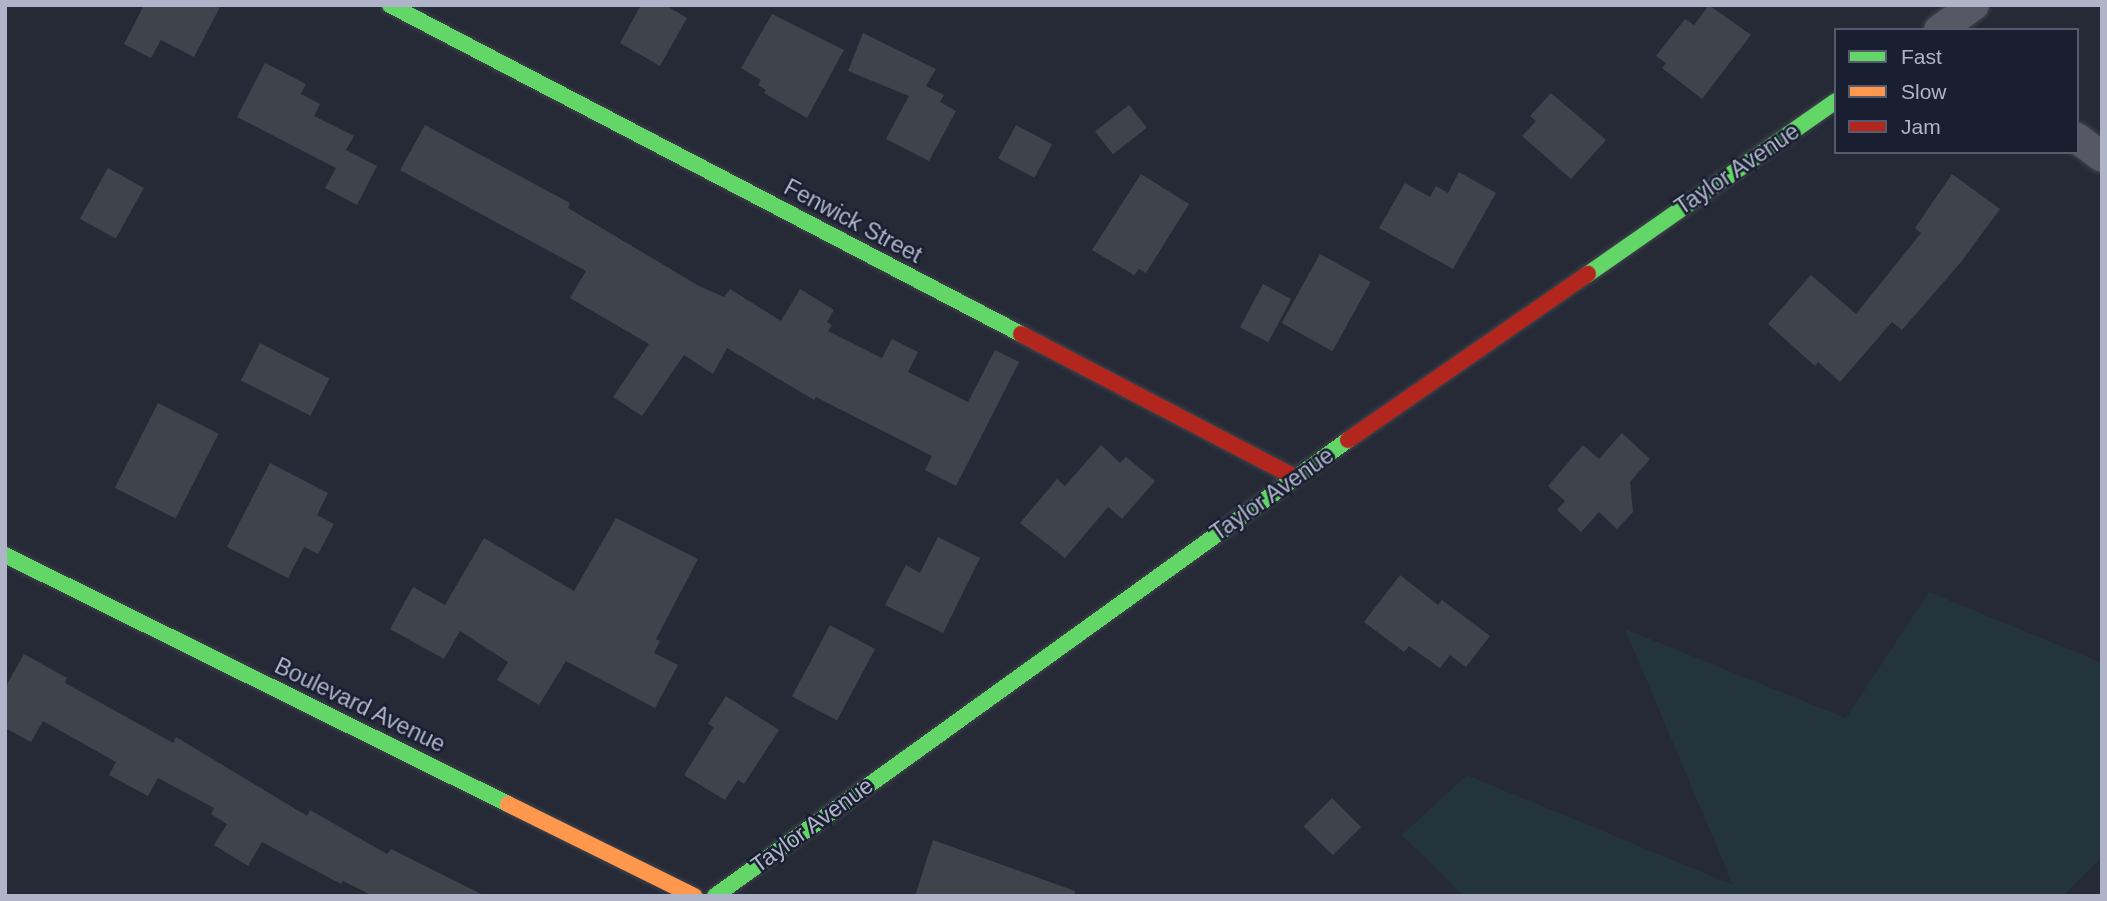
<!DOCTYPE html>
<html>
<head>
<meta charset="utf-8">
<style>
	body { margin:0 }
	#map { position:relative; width:2107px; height:901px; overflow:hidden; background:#262a36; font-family:Arial,sans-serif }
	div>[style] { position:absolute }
	.green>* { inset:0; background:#23343c }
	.building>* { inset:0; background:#3f434c; transform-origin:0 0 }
	.roads { filter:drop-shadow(0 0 2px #41444d) drop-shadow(0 0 2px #41444d) }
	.street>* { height:30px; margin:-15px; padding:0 15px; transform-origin:15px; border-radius:15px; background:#565964 }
	.fast>* { height:16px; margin:-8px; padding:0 8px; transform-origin:8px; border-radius:8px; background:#63d668 }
	.slow>* { height:16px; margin:-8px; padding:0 8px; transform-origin:8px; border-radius:8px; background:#ff974d }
	.jam>* { height:16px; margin:-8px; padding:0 8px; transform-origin:8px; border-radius:8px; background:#b3261e }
	span { translate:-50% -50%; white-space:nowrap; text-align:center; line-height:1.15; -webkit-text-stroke:5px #191f31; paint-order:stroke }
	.street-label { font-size:23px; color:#afb4c8 }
	.frame { position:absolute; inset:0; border:7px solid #afb4c8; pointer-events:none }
	.legend { position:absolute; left:1834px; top:28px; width:245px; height:126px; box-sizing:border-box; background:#191f31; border:2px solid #555b6d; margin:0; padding:9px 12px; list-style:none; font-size:21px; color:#afb4c8 }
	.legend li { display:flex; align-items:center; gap:14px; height:35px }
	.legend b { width:35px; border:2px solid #555b6d }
</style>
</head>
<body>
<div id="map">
	<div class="green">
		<i style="clip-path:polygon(1929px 592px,2102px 663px,2102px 857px,2063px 896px,1464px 896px,1402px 835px,1467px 775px,1733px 885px,1625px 629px,1846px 718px)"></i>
	</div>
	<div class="building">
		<i style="clip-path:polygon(144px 5px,221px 5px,194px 57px,161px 40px,151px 58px,124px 44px)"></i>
		<i style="clip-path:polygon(641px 5px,665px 5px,687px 18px,660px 66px,620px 43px)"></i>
		<i style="clip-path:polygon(1709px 5px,1751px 35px,1702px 99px,1662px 68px,1666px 63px,1656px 56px,1685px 19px,1694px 25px)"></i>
		<i style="clip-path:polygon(772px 14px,844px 50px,807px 118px,764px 93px,766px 90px,758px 85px,761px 80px,741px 68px)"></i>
		<i style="clip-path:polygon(863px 33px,936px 69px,926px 86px,944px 95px,940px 102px,956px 111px,929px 161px,886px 139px,909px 96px,848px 71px)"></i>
		<i style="clip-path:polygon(265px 63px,306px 84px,301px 94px,320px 104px,314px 116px,354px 136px,346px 150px,377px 166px,357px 205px,325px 188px,336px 168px,237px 117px)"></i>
		<i style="clip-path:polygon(1551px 93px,1606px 140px,1571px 179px,1522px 136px,1536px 121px,1530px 116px)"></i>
		<i style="left:1129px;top:105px;width:29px;height:43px;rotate:52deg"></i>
		<i style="clip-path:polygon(425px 125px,570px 203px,568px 208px,699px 286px,724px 297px,730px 289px,781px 321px,800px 289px,834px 310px,827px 322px,832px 325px,828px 331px,882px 358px,892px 339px,918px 352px,908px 372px,968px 402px,995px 350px,1019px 362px,956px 486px,925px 470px,932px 456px,816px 397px,814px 400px,727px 348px,713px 374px,684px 355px,642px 416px,613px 397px,649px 344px,570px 298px,586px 271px,400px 170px)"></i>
		<i style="left:1016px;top:125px;width:41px;height:38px;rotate:28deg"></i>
		<i style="left:108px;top:168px;width:41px;height:58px;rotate:29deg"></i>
		<i style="clip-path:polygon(1459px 172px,1496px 193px,1453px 269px,1379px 228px,1405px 183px,1430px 197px,1436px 186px,1448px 193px)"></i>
		<i style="clip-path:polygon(1141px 174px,1189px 204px,1146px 273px,1139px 269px,1134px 275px,1092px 250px)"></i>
		<i style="clip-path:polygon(1952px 174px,2000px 209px,1961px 262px,1902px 330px,1892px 322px,1840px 382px,1818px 362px,1815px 366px,1768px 324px,1811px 275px,1856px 314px,1921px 233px,1915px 228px)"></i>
		<i style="left:1320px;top:254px;width:58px;height:79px;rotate:29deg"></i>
		<i style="left:1263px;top:284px;width:32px;height:49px;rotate:28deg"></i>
		<i style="left:260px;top:343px;width:78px;height:42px;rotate:27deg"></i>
		<i style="left:158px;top:403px;width:68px;height:95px;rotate:27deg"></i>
		<i style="clip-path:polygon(1622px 433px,1650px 459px,1630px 482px,1633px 512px,1617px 529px,1599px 512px,1581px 532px,1557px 510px,1565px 501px,1548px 486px,1583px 445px,1599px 459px)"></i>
		<i style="clip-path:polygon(1101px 445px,1120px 463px,1126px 457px,1155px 481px,1122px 519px,1108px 507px,1065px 558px,1020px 523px,1057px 479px,1065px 486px)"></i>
		<i style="clip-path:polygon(270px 463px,328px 493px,317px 515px,334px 524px,318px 554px,304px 547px,288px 578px,227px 547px)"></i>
		<i style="clip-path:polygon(616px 518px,698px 559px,656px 639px,660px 641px,654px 653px,678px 665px,655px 708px,566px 661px,539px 705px,497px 680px,508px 662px,460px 631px,444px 659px,390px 629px,413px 587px,445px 605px,484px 538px,574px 591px)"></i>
		<i style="clip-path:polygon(938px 537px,980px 558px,943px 633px,885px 605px,906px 565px,920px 573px)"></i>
		<i style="clip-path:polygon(1400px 575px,1438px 605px,1442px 600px,1490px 636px,1466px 667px,1450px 655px,1440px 668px,1409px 646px,1404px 652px,1364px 622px)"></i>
		<i style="left:830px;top:625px;width:51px;height:81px;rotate:28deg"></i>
		<i style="clip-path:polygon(24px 654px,67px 678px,65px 683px,173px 743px,176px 737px,307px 816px,310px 810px,387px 854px,391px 849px,485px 896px,373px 896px,343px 881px,341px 884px,262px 842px,248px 866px,214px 845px,227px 824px,211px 814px,214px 808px,158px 778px,148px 796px,109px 775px,116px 762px,43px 721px,31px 742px,5px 728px,5px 688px)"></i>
		<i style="clip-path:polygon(726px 696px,779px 730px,744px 784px,738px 780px,725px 800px,684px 775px,714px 727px,708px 724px)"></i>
		<i style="left:1332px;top:798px;width:41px;height:40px;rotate:45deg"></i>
		<i style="clip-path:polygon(933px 840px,1075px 891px,1074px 896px,915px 896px)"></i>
	</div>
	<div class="roads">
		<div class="street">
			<i style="left:1939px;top:30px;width:43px;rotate:-35.5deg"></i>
			<i style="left:2077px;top:138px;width:31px;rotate:37deg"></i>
		</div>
		<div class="fast">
			<i style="left:390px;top:5px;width:712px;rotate:27.54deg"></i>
			<i style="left:1588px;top:274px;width:302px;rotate:-34.9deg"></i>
			<i style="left:5px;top:555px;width:561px;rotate:26.34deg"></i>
			<i style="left:715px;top:896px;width:780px;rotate:-35.77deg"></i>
		</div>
		<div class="slow">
			<i style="left:508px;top:804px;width:208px;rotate:26.3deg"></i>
		</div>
		<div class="jam">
			<i style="left:1021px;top:334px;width:309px;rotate:27.6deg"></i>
			<i style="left:1348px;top:440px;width:292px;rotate:-34.7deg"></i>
		</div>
	</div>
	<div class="street-label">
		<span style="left:1737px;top:169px;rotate:-34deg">Taylor Avenue</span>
		<span style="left:853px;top:221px;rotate:28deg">Fenwick Street</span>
		<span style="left:1272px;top:494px;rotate:-35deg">Taylor Avenue</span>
		<span style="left:360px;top:705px;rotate:26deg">Boulevard Avenue</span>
		<span style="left:812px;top:825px;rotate:-36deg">Taylor Avenue</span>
	</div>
	<div class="frame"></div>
	<ul class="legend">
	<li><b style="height:9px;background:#63d668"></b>Fast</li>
	<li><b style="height:9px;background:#ff974d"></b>Slow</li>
	<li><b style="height:9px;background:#b3261e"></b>Jam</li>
	</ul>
</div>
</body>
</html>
